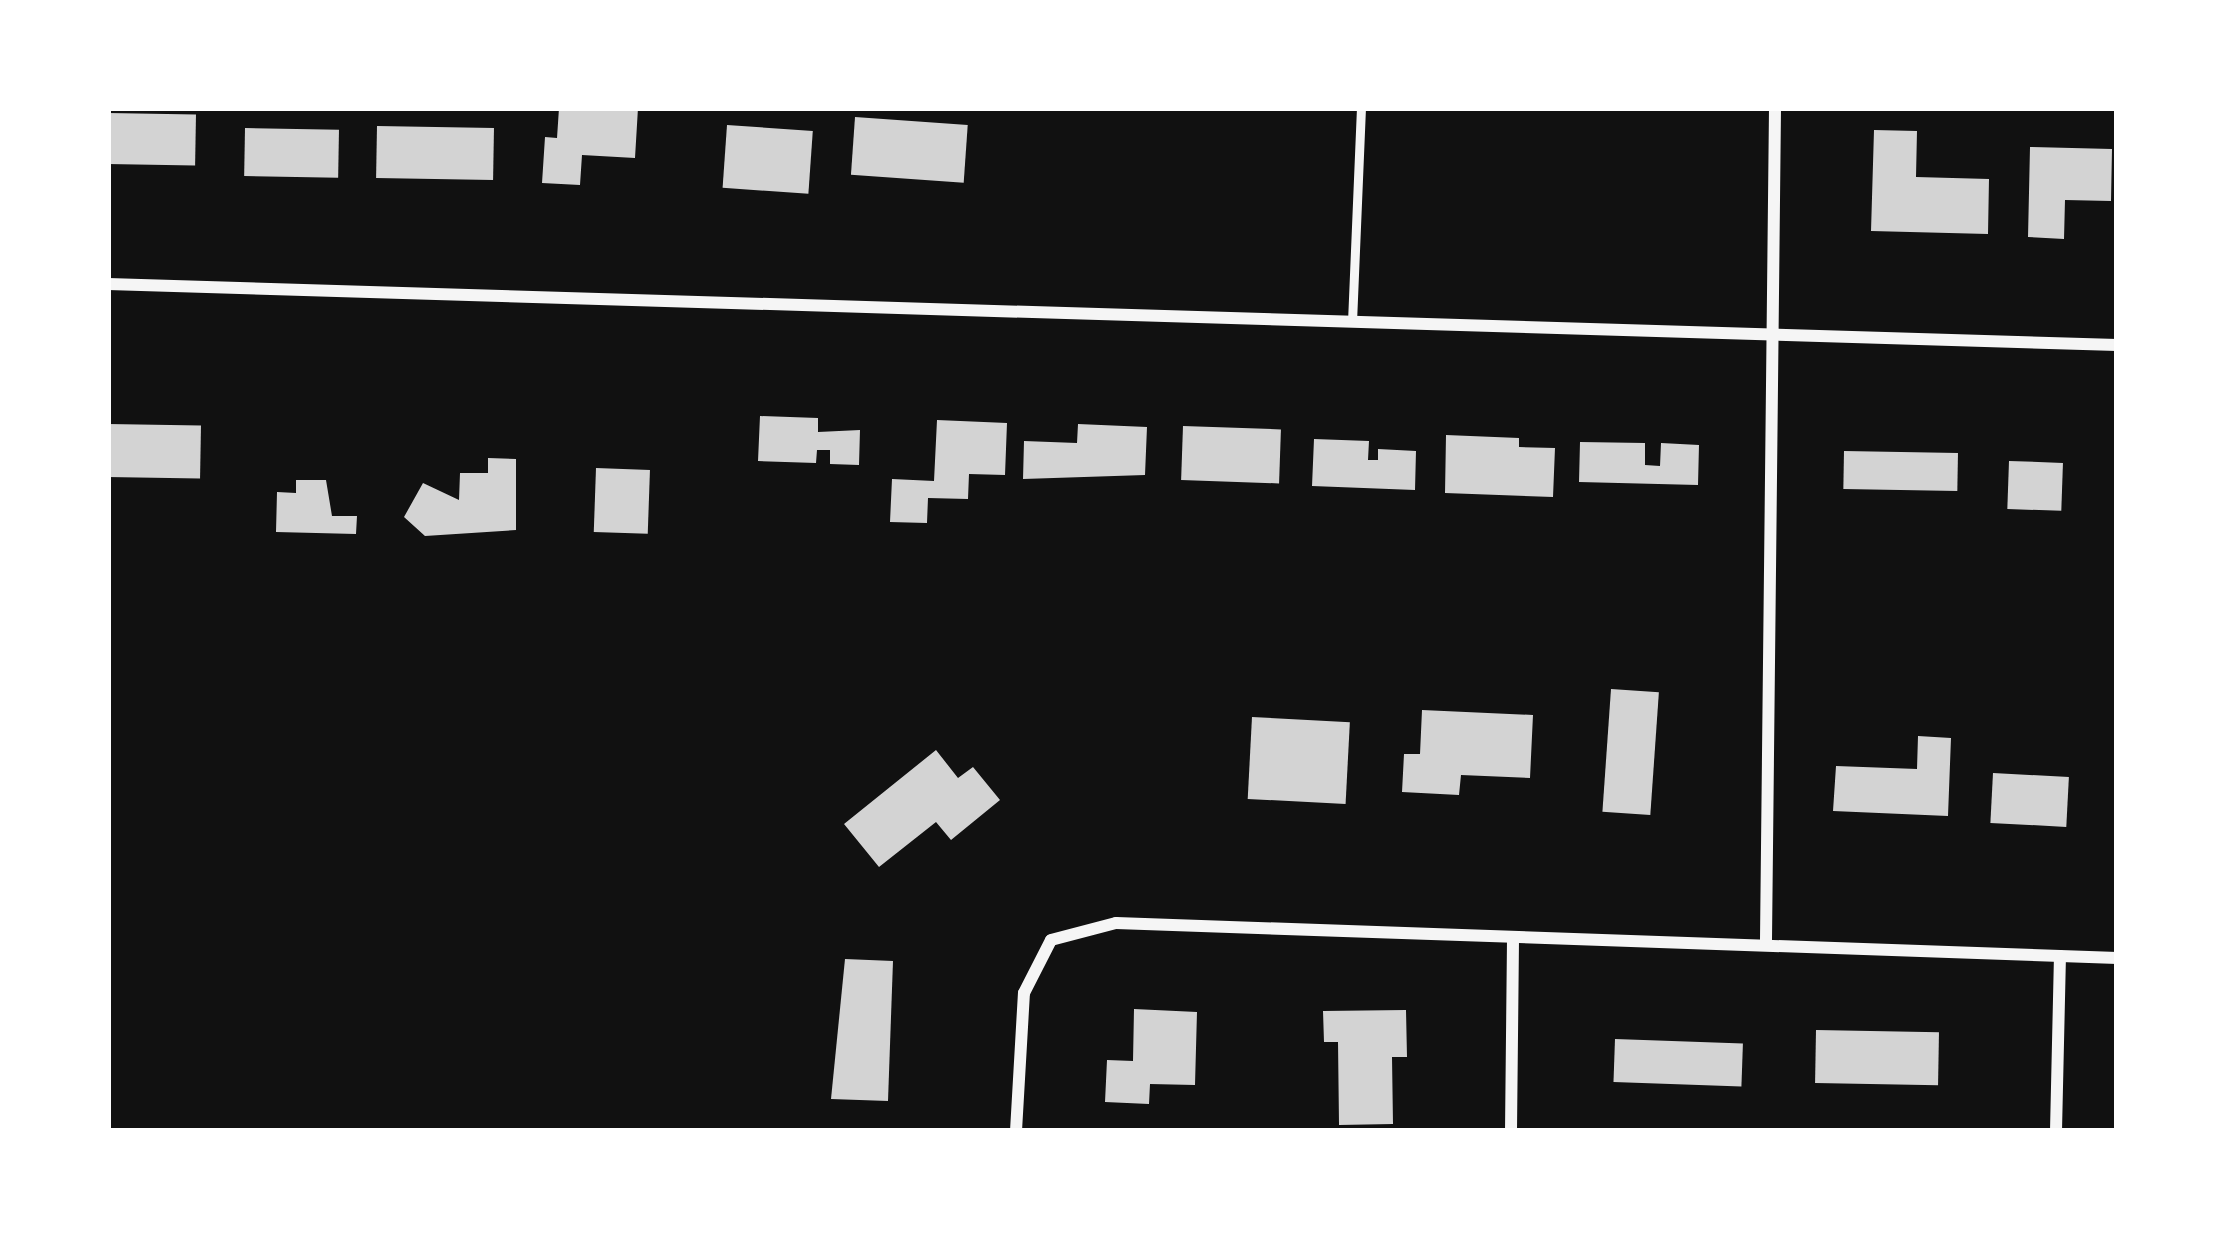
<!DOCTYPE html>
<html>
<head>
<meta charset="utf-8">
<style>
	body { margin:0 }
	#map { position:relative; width:2225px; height:1239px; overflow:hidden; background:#111; font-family:"Fira Sans",sans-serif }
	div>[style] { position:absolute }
	.building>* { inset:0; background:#d3d3d3; transform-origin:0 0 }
	.service>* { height:9px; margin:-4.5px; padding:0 4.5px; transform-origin:4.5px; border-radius:4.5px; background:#f5f5f5 }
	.minor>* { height:12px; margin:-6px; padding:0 6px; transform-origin:6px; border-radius:6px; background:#f5f5f5 }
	span { translate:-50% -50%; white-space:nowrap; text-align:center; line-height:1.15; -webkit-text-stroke:12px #fff; paint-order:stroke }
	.frame { position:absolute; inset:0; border:111px solid #fff; pointer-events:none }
</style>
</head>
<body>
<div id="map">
	<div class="building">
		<i style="clip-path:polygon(559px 108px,638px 108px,635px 158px,582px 155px,580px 185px,542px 183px,545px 137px,557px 138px)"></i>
		<i style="left:108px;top:113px;width:88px;height:51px;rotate:1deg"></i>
		<i style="left:855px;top:117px;width:113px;height:58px;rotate:4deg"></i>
		<i style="left:727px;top:125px;width:86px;height:63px;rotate:4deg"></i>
		<i style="left:377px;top:126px;width:117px;height:52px;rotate:1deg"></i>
		<i style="left:245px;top:128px;width:94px;height:48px;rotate:1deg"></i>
		<i style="clip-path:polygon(1874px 130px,1917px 131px,1916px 177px,1989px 179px,1988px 234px,1871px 231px)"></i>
		<i style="clip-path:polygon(2030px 147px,2112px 149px,2111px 201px,2065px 200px,2064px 239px,2028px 237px)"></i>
		<i style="clip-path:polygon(760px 416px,818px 418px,818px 432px,860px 430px,859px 465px,830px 464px,830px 450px,817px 450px,816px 463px,758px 461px)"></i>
		<i style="clip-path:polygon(937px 420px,1007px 423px,1005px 475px,969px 474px,968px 499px,928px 498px,927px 523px,890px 522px,892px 479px,934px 481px)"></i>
		<i style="left:108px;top:424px;width:93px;height:53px;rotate:1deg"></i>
		<i style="clip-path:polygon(1078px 424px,1147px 427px,1145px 475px,1023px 479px,1024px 441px,1077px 443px)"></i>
		<i style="left:1183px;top:426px;width:98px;height:54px;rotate:2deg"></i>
		<i style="clip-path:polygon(1446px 435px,1519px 438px,1519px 447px,1555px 448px,1553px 497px,1445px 493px)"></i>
		<i style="clip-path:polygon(1314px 439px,1369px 441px,1368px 460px,1378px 460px,1378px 449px,1416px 451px,1415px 490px,1312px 486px)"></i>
		<i style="clip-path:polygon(1580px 442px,1645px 443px,1645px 465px,1660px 466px,1661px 443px,1699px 445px,1698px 485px,1579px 482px)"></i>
		<i style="left:1844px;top:451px;width:114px;height:38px;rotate:1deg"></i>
		<i style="clip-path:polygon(488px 458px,516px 459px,516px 530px,425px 536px,404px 517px,423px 483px,459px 500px,460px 473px,488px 473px)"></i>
		<i style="left:2009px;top:461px;width:54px;height:48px;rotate:2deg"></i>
		<i style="left:596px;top:468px;width:54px;height:64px;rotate:2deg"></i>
		<i style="clip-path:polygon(296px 480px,326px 480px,332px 516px,357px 516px,356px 534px,276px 532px,277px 492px,296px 493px)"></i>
		<i style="left:1611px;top:689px;width:48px;height:123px;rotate:4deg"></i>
		<i style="clip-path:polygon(1422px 710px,1533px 715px,1530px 778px,1461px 775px,1459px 795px,1402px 792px,1404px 754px,1420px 754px)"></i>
		<i style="left:1252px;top:717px;width:98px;height:82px;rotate:3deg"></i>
		<i style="clip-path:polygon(1918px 736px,1951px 738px,1948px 816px,1833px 811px,1836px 766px,1917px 769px)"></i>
		<i style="clip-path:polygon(936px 750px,958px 778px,973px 767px,1000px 800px,951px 840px,936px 822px,879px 867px,844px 824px)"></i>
		<i style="left:1993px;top:773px;width:76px;height:50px;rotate:3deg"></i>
		<i style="clip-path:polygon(845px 959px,893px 961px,888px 1101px,831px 1099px)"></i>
		<i style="clip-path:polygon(1134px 1009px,1197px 1012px,1195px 1085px,1150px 1084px,1149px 1104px,1105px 1102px,1107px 1060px,1133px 1061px)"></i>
		<i style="clip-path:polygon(1406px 1010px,1407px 1057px,1392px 1057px,1393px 1124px,1339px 1125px,1338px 1042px,1324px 1042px,1323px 1011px)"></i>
		<i style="left:1816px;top:1030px;width:123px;height:53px;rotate:1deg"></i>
		<i style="left:1615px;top:1039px;width:128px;height:43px;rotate:2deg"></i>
	</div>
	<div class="service">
		<i style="left:1352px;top:322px;width:214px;rotate:-87.6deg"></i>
	</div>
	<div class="minor">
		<i style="left:108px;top:284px;width:2010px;rotate:1.74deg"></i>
		<i style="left:1766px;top:940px;width:832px;rotate:-89.38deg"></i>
		<i style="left:1016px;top:1131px;width:138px;rotate:-86.7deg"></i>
		<i style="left:1024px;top:993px;width:59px;rotate:-63deg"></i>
		<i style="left:1051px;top:940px;width:67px;rotate:-14.7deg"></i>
		<i style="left:1116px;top:923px;width:1002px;rotate:2deg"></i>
		<i style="left:1511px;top:1131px;width:194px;rotate:-89.4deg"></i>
		<i style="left:2056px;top:1131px;width:175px;rotate:-88.7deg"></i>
	</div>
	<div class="frame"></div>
</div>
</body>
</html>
